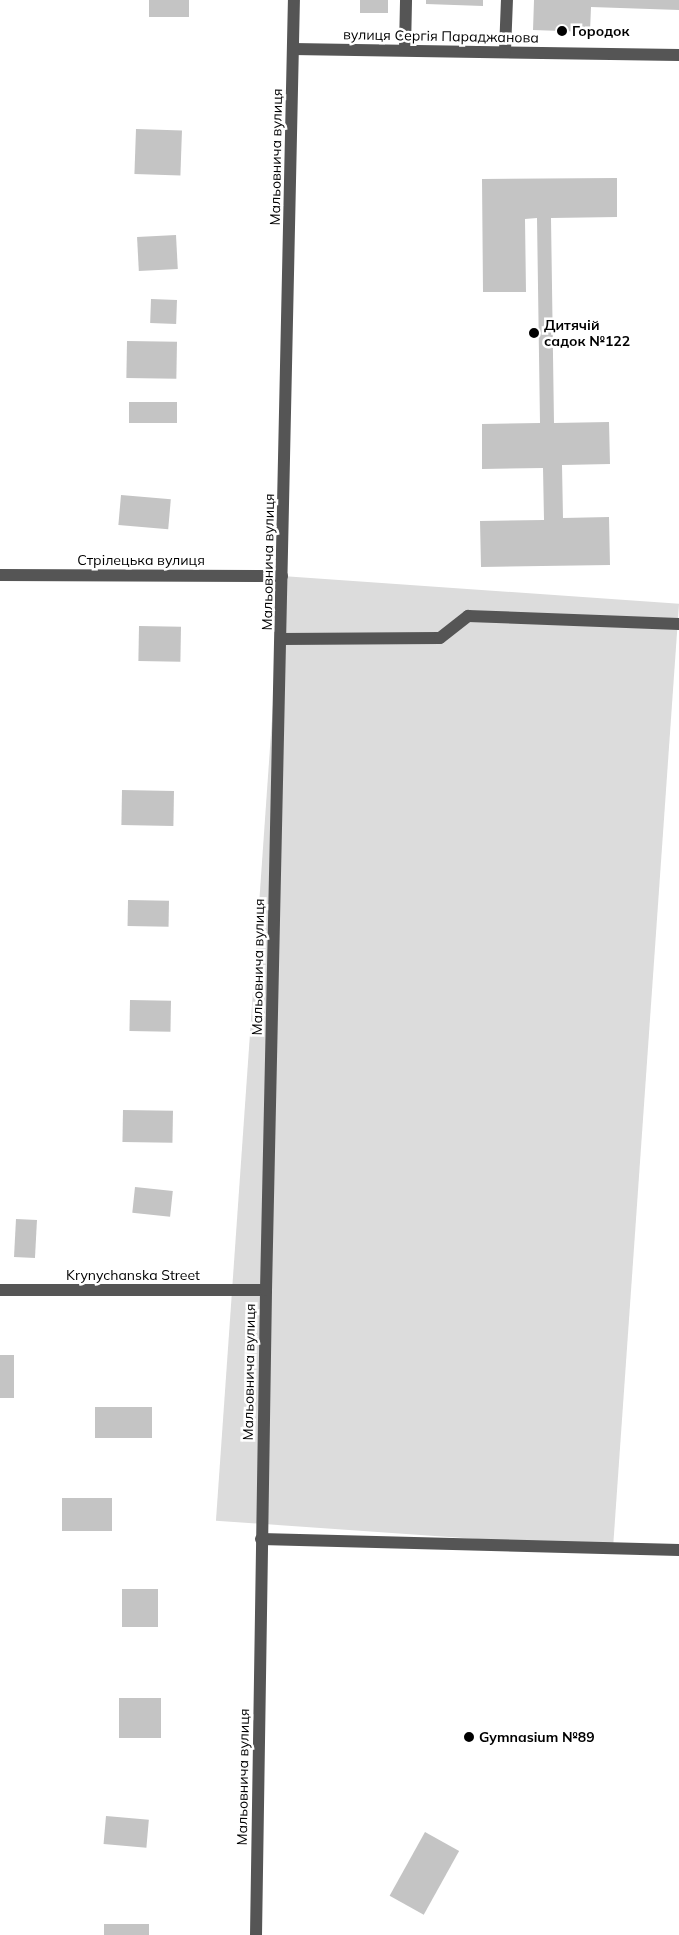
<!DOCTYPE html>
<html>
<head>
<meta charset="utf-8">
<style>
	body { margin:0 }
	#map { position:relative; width:679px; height:1935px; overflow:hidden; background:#fff; font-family:Mulish,sans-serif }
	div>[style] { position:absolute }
	.green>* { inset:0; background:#dcdcdc; transform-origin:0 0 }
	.building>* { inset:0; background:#c4c4c4; transform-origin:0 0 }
	.minor>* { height:12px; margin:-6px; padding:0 6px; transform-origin:6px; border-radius:6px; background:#555 }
	.dots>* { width:14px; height:14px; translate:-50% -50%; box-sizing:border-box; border:2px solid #fff; border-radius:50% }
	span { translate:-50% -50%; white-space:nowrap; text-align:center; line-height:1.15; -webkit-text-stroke:5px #fff; paint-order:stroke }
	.poi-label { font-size:14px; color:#000; font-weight:700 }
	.left { translate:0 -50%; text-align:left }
	.street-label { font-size:14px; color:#000 }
</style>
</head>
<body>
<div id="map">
	<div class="green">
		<i style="left:282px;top:576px;width:398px;height:947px;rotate:4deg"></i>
	</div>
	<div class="building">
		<i style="left:149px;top:0;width:40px;height:17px"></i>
		<i style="left:360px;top:0;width:28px;height:13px"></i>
		<i style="clip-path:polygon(426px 0,483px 0,483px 6px,426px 4px)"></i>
		<i style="clip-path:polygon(534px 0,679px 0,679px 10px,591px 7px,590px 32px,533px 30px)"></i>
		<i style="left:136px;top:129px;width:46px;height:45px;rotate:2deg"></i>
		<i style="clip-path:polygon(617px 178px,617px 217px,551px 218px,554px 423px,609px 422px,610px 464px,562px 465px,563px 518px,609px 517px,610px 565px,481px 567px,480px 521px,544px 520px,543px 468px,482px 469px,482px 424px,540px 423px,537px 218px,525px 219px,526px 292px,483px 292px,482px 179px)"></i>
		<i style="left:176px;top:235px;width:34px;height:39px;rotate:87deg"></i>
		<i style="left:151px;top:299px;width:26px;height:24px;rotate:2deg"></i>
		<i style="left:127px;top:341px;width:50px;height:37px;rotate:1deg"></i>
		<i style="left:129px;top:402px;width:48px;height:21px"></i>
		<i style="left:121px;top:495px;width:50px;height:30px;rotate:5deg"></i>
		<i style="left:139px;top:626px;width:42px;height:35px;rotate:1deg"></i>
		<i style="left:122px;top:790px;width:52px;height:35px;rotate:1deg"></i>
		<i style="left:128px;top:900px;width:41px;height:26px;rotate:1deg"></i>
		<i style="left:130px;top:1000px;width:41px;height:31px;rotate:1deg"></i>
		<i style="left:123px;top:1110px;width:50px;height:32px;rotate:1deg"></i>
		<i style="left:135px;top:1187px;width:38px;height:26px;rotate:6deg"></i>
		<i style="left:16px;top:1219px;width:21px;height:38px;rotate:3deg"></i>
		<i style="left:0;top:1355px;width:14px;height:43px"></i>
		<i style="left:95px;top:1407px;width:57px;height:31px"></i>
		<i style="left:62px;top:1498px;width:50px;height:33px"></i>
		<i style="left:122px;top:1589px;width:36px;height:38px"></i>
		<i style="left:119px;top:1698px;width:42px;height:40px"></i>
		<i style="left:106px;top:1816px;width:43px;height:28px;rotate:5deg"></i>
		<i style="left:425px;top:1832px;width:39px;height:73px;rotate:29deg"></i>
		<i style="left:104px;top:1924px;width:45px;height:11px"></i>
	</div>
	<div class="minor">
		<i style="left:293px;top:49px;width:386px;rotate:0.9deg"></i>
		<i style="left:405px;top:49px;width:49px;rotate:-88.8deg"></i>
		<i style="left:505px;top:51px;width:51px;rotate:-87.8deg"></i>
		<i style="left:0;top:575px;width:282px;rotate:0.2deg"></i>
		<i style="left:281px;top:639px;width:159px;rotate:-0.4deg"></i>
		<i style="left:440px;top:638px;width:36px;rotate:-38deg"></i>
		<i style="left:468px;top:616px;width:211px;rotate:2.2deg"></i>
		<i style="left:0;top:1290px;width:266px"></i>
		<i style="left:261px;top:1539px;width:418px;rotate:1.5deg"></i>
		<i style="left:256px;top:1935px;width:645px;rotate:-89.11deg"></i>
		<i style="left:266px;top:1290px;width:1290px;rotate:-88.76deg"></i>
	</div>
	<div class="dots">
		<i style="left:562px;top:31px;background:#000"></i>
		<i style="left:534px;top:333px;background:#000"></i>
		<i style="left:469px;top:1737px;background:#000"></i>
	</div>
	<div class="poi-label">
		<span class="left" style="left:572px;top:31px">Городок</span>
		<span class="left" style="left:544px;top:333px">Дитячій<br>садок №122</span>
		<span class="left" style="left:479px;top:1737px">Gymnasium №89</span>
	</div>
	<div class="street-label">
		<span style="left:441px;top:36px;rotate:1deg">вулиця Сергія Параджанова</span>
		<span style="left:276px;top:157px;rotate:-89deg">Мальовнича вулиця</span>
		<span style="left:141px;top:560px">Стрілецька вулиця</span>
		<span style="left:268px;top:562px;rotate:-89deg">Мальовнича вулиця</span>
		<span style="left:258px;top:967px;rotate:-89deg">Мальовнича вулиця</span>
		<span style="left:133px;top:1275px">Krynychanska Street</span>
		<span style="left:249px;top:1372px;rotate:-89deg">Мальовнича вулиця</span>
		<span style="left:243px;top:1777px;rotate:-89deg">Мальовнича вулиця</span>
	</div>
</div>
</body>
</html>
